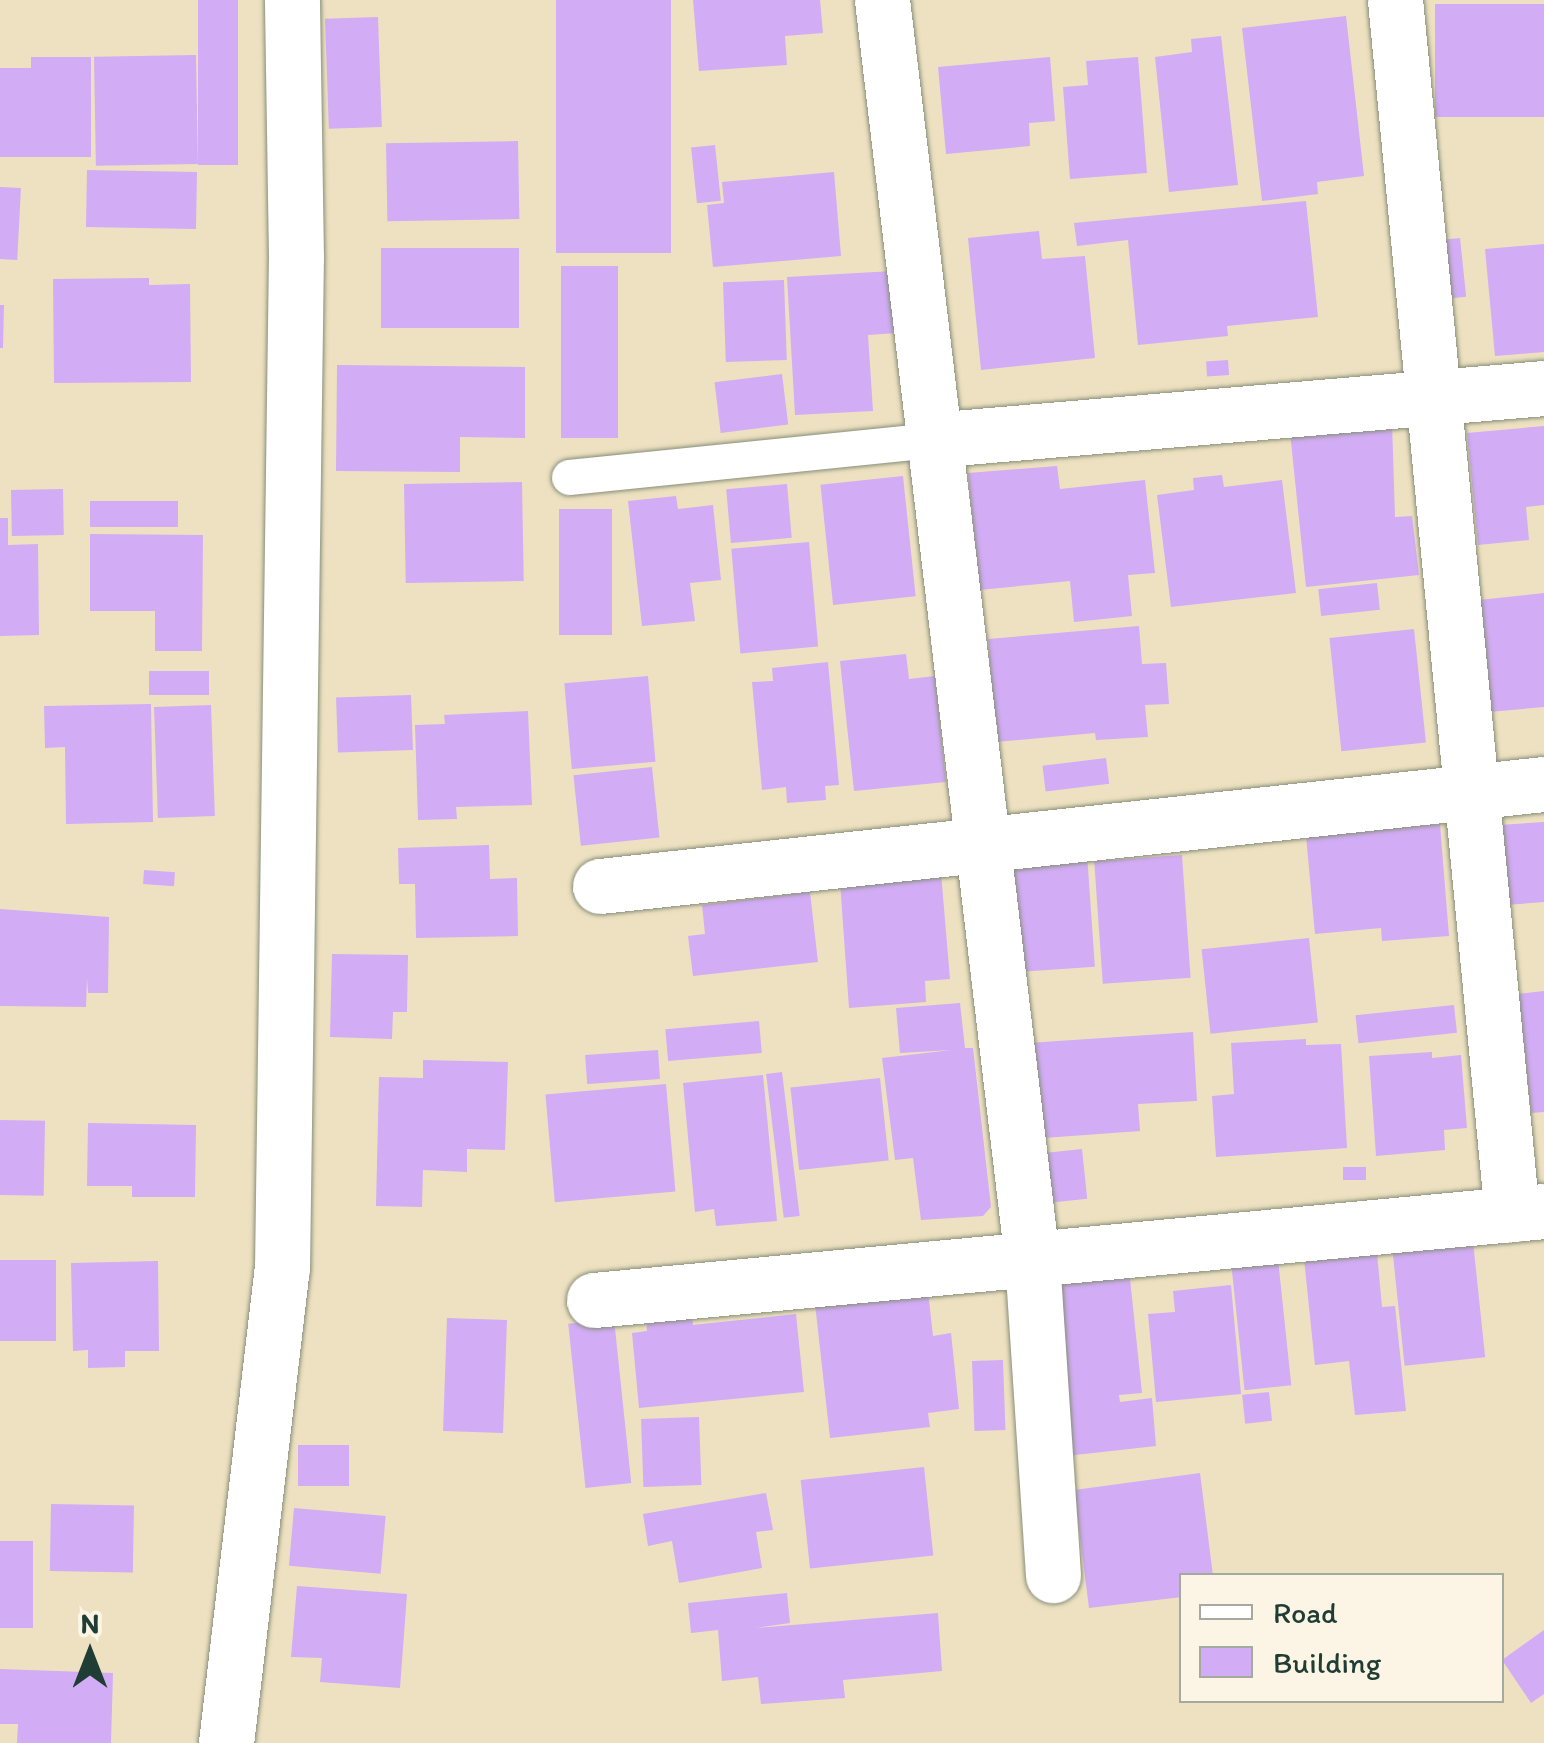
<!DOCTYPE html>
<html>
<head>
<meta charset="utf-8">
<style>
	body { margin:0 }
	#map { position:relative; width:1544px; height:1743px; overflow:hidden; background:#eee1c1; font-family:Itim,sans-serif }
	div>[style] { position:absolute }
	.building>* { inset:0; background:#d2acf5; transform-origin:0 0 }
	.roads { filter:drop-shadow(0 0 2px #868f7a) drop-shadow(0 0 2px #868f7a) }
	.service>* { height:35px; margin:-17.5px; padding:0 17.5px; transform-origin:17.5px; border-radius:17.5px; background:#fff }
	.minor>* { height:55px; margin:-27.5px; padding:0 27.5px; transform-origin:27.5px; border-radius:27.5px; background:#fff }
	span { translate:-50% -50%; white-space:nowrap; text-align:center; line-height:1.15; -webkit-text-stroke:8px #fcf5e5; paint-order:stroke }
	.legend { position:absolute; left:1179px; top:1573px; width:325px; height:130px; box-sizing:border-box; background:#fcf5e5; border:2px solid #a4ab9e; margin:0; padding:12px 18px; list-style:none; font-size:30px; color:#1f3d34 }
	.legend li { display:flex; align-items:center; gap:20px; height:50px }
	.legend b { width:50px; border:2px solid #a4ab9e }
	.north { position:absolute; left:40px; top:1603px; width:100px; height:100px; -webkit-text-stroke:8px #fcf5e5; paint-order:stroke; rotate:0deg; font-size:28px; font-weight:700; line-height:40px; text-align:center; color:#1f3d34 }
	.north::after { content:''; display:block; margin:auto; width:35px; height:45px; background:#1f3d34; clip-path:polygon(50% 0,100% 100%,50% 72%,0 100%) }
</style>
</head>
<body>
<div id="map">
	<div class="building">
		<i style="left:198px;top:0;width:40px;height:165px"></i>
		<i style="left:556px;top:0;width:115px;height:253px"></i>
		<i style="clip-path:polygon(693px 0,820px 0,823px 33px,785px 36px,787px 65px,699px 71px)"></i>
		<i style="left:1544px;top:4px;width:113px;height:109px;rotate:90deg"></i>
		<i style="clip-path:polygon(1346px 16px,1364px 176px,1317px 182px,1318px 194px,1262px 201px,1242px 28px)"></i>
		<i style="left:378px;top:17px;width:110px;height:53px;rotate:88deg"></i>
		<i style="clip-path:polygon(1221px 36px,1238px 185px,1169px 192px,1155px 57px,1192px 52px,1191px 39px)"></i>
		<i style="left:196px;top:55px;width:109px;height:102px;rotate:89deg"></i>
		<i style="clip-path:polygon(31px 57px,91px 57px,91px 157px,0 157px,0 68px,31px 68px)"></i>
		<i style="clip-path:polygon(1050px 57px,1055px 121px,1029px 123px,1030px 146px,946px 154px,938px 67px)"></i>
		<i style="clip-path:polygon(1138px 57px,1147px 173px,1070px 179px,1063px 87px,1088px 85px,1086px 61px)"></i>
		<i style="left:518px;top:141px;width:78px;height:132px;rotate:89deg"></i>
		<i style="left:715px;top:145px;width:56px;height:24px;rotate:84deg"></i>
		<i style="left:87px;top:170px;width:110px;height:57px;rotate:1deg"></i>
		<i style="clip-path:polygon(834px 172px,841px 256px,713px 267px,707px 205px,724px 203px,722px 182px)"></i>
		<i style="left:0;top:187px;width:21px;height:72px;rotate:3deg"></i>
		<i style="clip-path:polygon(1306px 201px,1318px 317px,1227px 326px,1228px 336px,1138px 345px,1128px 240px,1077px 246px,1074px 223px)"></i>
		<i style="clip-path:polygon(1039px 231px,1042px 259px,1085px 256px,1095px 358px,981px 370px,968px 238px)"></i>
		<i style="left:1460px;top:238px;width:59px;height:20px;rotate:84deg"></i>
		<i style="clip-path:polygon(1544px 244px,1544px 352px,1495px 356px,1485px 249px)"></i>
		<i style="left:381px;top:248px;width:138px;height:80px"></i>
		<i style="left:561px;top:266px;width:57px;height:172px"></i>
		<i style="clip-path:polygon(893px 271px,897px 333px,868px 335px,873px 411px,795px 415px,787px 277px)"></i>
		<i style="clip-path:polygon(149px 278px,149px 285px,190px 284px,191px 382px,54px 383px,53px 279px)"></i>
		<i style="left:784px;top:280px;width:80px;height:61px;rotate:88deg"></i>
		<i style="clip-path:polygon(0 305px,4px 305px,3px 348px,0 348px)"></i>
		<i style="left:1228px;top:360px;width:15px;height:22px;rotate:86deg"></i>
		<i style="clip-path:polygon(337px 365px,525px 367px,525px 438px,460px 437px,460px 472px,336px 471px)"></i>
		<i style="left:782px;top:374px;width:51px;height:68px;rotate:83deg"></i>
		<i style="clip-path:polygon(1392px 422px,1395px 517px,1412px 516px,1419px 575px,1306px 587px,1290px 432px)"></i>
		<i style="clip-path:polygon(1544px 426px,1544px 505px,1526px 507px,1529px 540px,1478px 545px,1467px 433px)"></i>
		<i style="clip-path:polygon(1057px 466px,1060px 489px,1145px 480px,1155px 573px,1128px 575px,1132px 616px,1074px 622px,1070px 581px,979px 590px,968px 473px)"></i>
		<i style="clip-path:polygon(1222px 475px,1224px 487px,1282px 480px,1296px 593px,1171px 607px,1157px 495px,1194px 490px,1193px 478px)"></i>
		<i style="left:903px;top:476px;width:121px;height:83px;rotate:84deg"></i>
		<i style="left:522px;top:482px;width:99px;height:118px;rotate:89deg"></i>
		<i style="left:787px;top:484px;width:54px;height:61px;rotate:85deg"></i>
		<i style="left:63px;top:489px;width:46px;height:52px;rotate:89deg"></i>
		<i style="clip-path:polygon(676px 496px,678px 509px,713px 505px,721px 580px,690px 583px,695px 621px,642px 626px,628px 501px)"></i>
		<i style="left:90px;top:501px;width:88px;height:26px"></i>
		<i style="left:559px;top:509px;width:53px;height:126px"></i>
		<i style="clip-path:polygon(0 518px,8px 518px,8px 545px,38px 544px,39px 635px,0 636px)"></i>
		<i style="clip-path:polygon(90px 534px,203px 535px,202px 651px,155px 651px,155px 611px,90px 611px)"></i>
		<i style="left:809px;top:542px;width:105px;height:78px;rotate:85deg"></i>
		<i style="left:1377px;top:583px;width:27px;height:59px;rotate:84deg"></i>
		<i style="clip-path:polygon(1544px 593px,1544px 707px,1489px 712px,1479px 600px)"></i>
		<i style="clip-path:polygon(1139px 626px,1142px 664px,1166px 663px,1169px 704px,1145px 705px,1148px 737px,1096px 740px,1095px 733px,996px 742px,988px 639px)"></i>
		<i style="left:1414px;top:629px;width:114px;height:85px;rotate:84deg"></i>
		<i style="clip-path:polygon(906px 654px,909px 679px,935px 676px,946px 782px,854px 791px,840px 661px)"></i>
		<i style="clip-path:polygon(828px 662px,839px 785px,825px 786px,826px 800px,787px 803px,786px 787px,762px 790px,752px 682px,773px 681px,772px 668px)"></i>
		<i style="left:149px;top:671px;width:60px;height:24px"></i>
		<i style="left:648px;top:676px;width:86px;height:84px;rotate:85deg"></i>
		<i style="left:411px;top:695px;width:55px;height:75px;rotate:88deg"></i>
		<i style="clip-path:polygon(151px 704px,153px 822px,66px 824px,65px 747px,45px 748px,44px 706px)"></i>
		<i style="left:211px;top:705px;width:111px;height:57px;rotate:88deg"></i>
		<i style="clip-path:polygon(528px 711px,532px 805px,456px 807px,457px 819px,418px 820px,415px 725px,445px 724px,444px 715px)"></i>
		<i style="left:1106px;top:758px;width:26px;height:64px;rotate:83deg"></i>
		<i style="left:652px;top:767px;width:71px;height:79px;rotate:84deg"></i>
		<i style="clip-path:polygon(1544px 822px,1544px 902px,1507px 905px,1500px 825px)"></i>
		<i style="clip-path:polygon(1440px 824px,1449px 936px,1382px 941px,1381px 928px,1315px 934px,1306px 836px)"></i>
		<i style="clip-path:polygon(489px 845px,490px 879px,517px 878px,518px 936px,416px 938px,415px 884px,399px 884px,398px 848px)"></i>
		<i style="left:1087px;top:854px;width:113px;height:77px;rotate:86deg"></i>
		<i style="left:1182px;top:855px;width:123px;height:88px;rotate:86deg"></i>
		<i style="left:144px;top:870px;width:31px;height:14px;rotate:4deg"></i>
		<i style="clip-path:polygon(941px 873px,950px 979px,925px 981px,926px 1002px,849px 1008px,840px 882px)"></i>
		<i style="clip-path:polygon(810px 892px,818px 962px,693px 976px,688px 936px,705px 934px,702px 905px)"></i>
		<i style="clip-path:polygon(0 909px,109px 917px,108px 993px,88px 993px,87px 978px,86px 1007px,0 1006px)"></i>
		<i style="left:1309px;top:938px;width:85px;height:108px;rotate:84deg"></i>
		<i style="clip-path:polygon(332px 954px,408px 955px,407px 1012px,393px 1012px,392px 1039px,330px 1037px)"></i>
		<i style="clip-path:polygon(1544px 991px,1544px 1112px,1531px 1113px,1518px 994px)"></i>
		<i style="clip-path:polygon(960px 1003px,965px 1048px,973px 1048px,991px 1207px,983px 1216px,921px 1220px,913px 1158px,895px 1160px,882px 1058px,952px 1050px,900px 1053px,896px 1008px)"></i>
		<i style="left:1454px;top:1005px;width:28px;height:99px;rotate:84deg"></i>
		<i style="left:759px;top:1021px;width:32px;height:94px;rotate:85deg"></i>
		<i style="clip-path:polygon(1193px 1032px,1197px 1101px,1138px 1104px,1140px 1131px,1044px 1138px,1041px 1091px,1030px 1091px,1028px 1043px)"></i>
		<i style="clip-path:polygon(1306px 1039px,1306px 1045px,1341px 1044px,1347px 1148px,1216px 1157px,1212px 1096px,1234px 1094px,1231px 1043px)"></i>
		<i style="left:658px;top:1050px;width:29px;height:73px;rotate:86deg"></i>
		<i style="clip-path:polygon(1432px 1052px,1432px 1058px,1461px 1055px,1467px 1128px,1444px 1130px,1445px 1150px,1376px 1156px,1369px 1056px)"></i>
		<i style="clip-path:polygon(423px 1060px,508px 1062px,505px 1150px,467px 1149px,467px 1172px,423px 1170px,422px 1207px,376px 1206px,379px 1077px,423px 1078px)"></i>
		<i style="left:782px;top:1072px;width:145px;height:16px;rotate:83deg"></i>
		<i style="clip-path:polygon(763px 1075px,777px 1221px,716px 1226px,714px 1209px,695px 1212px,683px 1083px)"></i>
		<i style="left:880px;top:1078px;width:83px;height:90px;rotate:84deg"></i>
		<i style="left:666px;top:1084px;width:108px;height:121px;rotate:85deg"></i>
		<i style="left:0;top:1120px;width:45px;height:75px;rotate:1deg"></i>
		<i style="clip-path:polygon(88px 1123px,196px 1125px,195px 1197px,132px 1197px,132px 1186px,87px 1186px)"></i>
		<i style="left:1082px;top:1149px;width:50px;height:45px;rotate:84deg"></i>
		<i style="left:1343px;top:1167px;width:23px;height:13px"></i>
		<i style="left:1472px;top:1232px;width:126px;height:81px;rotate:84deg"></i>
		<i style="clip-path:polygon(1376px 1242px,1382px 1307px,1395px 1306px,1406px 1411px,1355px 1415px,1349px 1361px,1315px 1365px,1303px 1249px)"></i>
		<i style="left:1278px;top:1259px;width:127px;height:47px;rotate:84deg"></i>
		<i style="left:0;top:1260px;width:56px;height:81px"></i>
		<i style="clip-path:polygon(158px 1261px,159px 1351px,125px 1351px,125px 1367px,88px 1368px,88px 1350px,73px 1351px,71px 1263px)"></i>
		<i style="clip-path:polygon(1129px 1269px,1142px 1393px,1119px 1395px,1120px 1402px,1152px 1398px,1156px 1446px,1066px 1456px,1052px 1278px)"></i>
		<i style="clip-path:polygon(1231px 1285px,1241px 1394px,1156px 1402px,1148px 1314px,1175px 1312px,1173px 1291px)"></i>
		<i style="clip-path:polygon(928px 1291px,933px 1336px,951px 1333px,959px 1409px,928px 1413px,930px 1427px,830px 1438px,815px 1304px)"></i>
		<i style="clip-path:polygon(692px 1314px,693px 1325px,796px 1314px,804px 1392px,639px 1408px,632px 1333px,647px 1331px,646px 1320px)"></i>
		<i style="left:447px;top:1318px;width:60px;height:113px;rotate:2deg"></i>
		<i style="left:614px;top:1319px;width:165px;height:46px;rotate:84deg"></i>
		<i style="left:1003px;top:1360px;width:70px;height:31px;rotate:88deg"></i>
		<i style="left:1269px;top:1392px;width:29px;height:27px;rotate:84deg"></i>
		<i style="left:699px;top:1417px;width:68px;height:58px;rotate:88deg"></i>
		<i style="left:298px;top:1445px;width:51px;height:41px"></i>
		<i style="left:924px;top:1467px;width:89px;height:124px;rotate:84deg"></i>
		<i style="clip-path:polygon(1200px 1473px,1213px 1576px,1182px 1576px,1182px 1597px,1089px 1608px,1074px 1490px)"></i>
		<i style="clip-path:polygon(766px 1493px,773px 1530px,756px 1532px,762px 1568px,679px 1583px,672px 1541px,648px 1546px,643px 1514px)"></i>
		<i style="left:51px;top:1504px;width:83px;height:67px;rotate:1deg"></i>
		<i style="left:294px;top:1508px;width:92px;height:58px;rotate:5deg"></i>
		<i style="left:0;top:1541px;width:33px;height:87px"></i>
		<i style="clip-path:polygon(297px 1586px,407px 1594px,400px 1688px,320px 1682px,322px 1658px,291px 1657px)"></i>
		<i style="clip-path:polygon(787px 1593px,790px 1623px,755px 1628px,938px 1613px,942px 1671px,843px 1680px,845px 1698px,761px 1704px,758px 1677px,722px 1681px,718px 1630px,691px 1633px,688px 1603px)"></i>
		<i style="clip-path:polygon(1544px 1630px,1544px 1694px,1531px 1703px,1502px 1660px)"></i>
		<i style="clip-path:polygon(0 1669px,113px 1673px,111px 1743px,17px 1743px,18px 1724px,0 1724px)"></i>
	</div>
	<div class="roads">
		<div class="service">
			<i style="left:569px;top:477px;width:364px;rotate:-5.8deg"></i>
		</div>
		<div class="minor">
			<i style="left:882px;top:0;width:1268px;rotate:83.21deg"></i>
			<i style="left:1032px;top:1259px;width:317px;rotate:86.2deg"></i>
			<i style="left:1395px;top:0;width:1220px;rotate:84.5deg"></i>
			<i style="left:931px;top:440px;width:615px;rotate:-4.85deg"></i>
			<i style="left:600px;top:886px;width:949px;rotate:-6.17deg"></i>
			<i style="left:594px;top:1300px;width:954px;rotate:-5.35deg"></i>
			<i style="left:226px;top:1743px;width:477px;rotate:-83.3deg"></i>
			<i style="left:282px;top:1269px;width:1011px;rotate:-89.21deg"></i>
			<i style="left:296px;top:258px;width:258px;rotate:-90.9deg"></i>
		</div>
	</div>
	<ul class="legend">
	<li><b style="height:12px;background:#fff"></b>Road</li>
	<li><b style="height:28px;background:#d2acf5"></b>Building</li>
	</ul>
	<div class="north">N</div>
</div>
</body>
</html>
